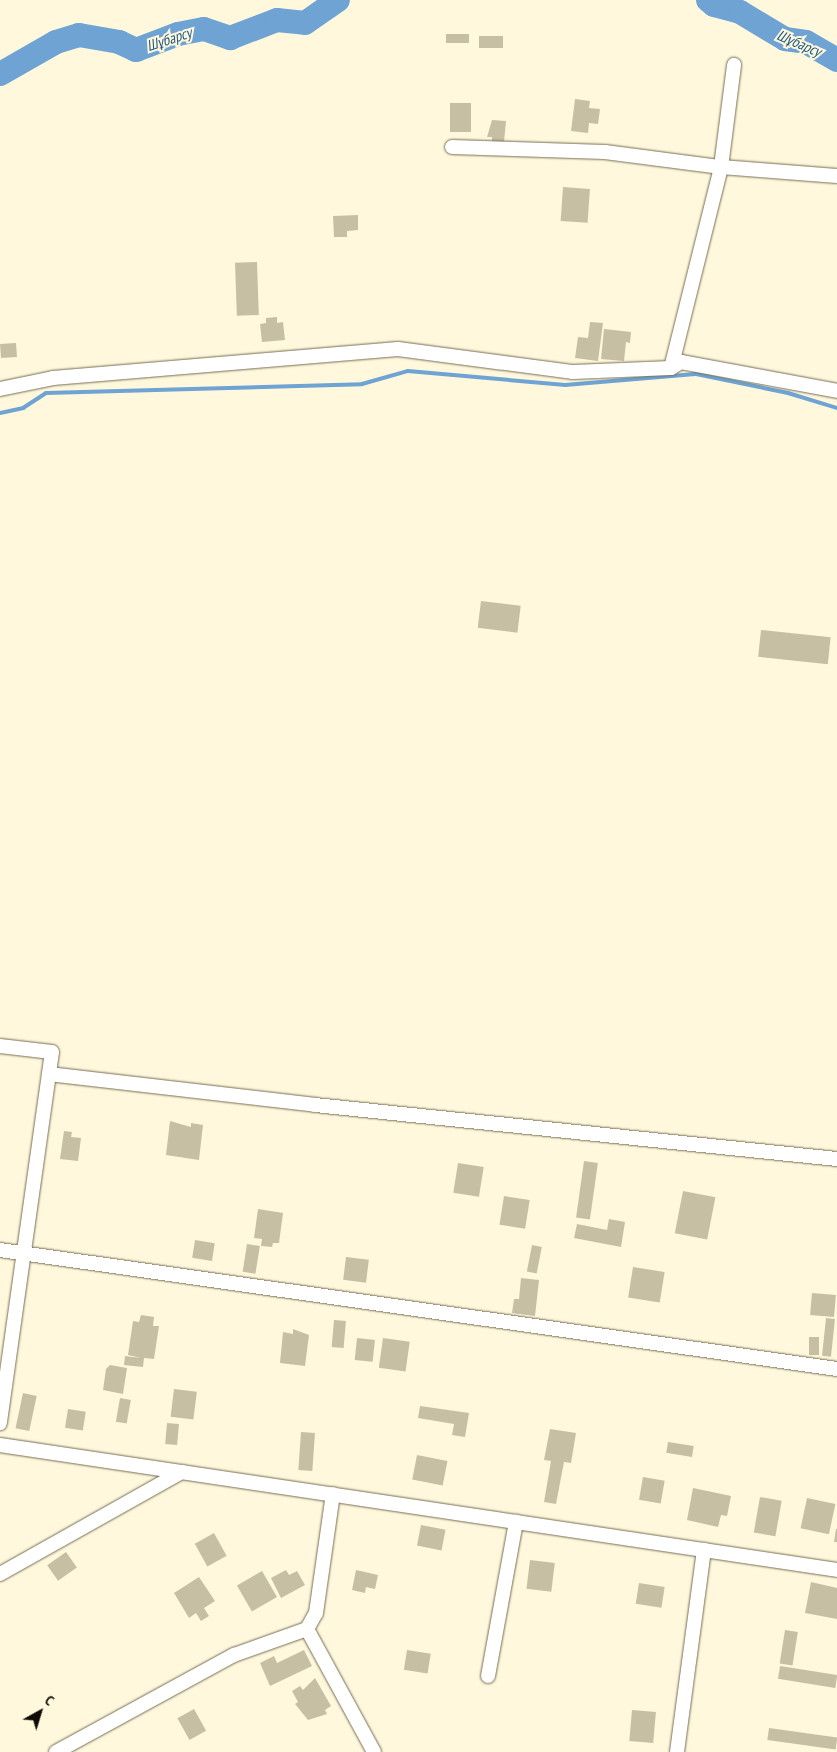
<!DOCTYPE html>
<html>
<head>
<meta charset="utf-8">
<style>
	body { margin:0 }
	#map { position:relative; width:837px; height:1752px; overflow:hidden; background:#fff8dc; font-family:"PT Sans Narrow",sans-serif }
	div>[style] { position:absolute }
	.stream>* { height:4px; margin:-2px; padding:0 2px; transform-origin:2px; border-radius:2px; background:#6ea3d3 }
	.river>* { height:24px; margin:-12px; padding:0 12px; transform-origin:12px; border-radius:12px; background:#6ea3d3 }
	.building>* { inset:0; background:#c6bfa4; transform-origin:0 0 }
	.roads { filter:drop-shadow(0 0 1px #746e55) drop-shadow(0 0 1px #746e55) }
	.street>* { height:14px; margin:-7px; padding:0 7px; transform-origin:7px; border-radius:7px; background:#fff }
	span { translate:-50% -50%; white-space:nowrap; text-align:center; line-height:1.15; -webkit-text-stroke:4px #fff8dc; paint-order:stroke }
	.water-label { font-size:15px; color:#1e5887; font-style:italic }
	.north { position:absolute; left:15px; top:1687px; width:50px; height:50px; -webkit-text-stroke:4px #fff8dc; paint-order:stroke; rotate:39deg; font-size:14px; font-weight:700; line-height:20px; text-align:center; color:#0f0c04 }
	.north::after { content:''; display:block; margin:auto; width:18px; height:22px; background:#0f0c04; clip-path:polygon(50% 0,100% 100%,50% 72%,0 100%) }
</style>
</head>
<body>
<div id="map">
	<div class="stream">
		<i style="left:0;top:413px;width:24px;rotate:-12deg"></i>
		<i style="left:23px;top:408px;width:27px;rotate:-33deg"></i>
		<i style="left:46px;top:393px;width:316px;rotate:-1.6deg"></i>
		<i style="left:362px;top:384px;width:48px;rotate:-15.8deg"></i>
		<i style="left:408px;top:371px;width:158px;rotate:5.1deg"></i>
		<i style="left:565px;top:385px;width:131px;rotate:-4.8deg"></i>
		<i style="left:696px;top:374px;width:94px;rotate:11.7deg"></i>
		<i style="left:788px;top:393px;width:51px;rotate:17deg"></i>
	</div>
	<div class="river">
		<i style="left:708px;top:0;width:8px;rotate:40deg"></i>
		<i style="left:714px;top:5px;width:27px;rotate:15deg"></i>
		<i style="left:740px;top:12px;width:52px;rotate:31deg"></i>
		<i style="left:785px;top:39px;width:21px;rotate:8deg"></i>
		<i style="left:806px;top:42px;width:36px;rotate:30deg"></i>
		<i style="left:0;top:74px;width:64px;rotate:-29.7deg"></i>
		<i style="left:56px;top:42px;width:24px;rotate:-17deg"></i>
		<i style="left:79px;top:35px;width:41px;rotate:9.9deg"></i>
		<i style="left:119px;top:42px;width:19px;rotate:25deg"></i>
		<i style="left:136px;top:50px;width:45px;rotate:-20.9deg"></i>
		<i style="left:178px;top:34px;width:26px;rotate:-11deg"></i>
		<i style="left:204px;top:29px;width:28px;rotate:19deg"></i>
		<i style="left:230px;top:38px;width:50px;rotate:-21deg"></i>
		<i style="left:277px;top:20px;width:28px;rotate:6deg"></i>
		<i style="left:305px;top:23px;width:40px;rotate:-34.9deg"></i>
	</div>
	<div class="building">
		<i style="left:469px;top:34px;width:9px;height:23px;rotate:90deg"></i>
		<i style="left:479px;top:36px;width:24px;height:12px"></i>
		<i style="clip-path:polygon(575px 99px,590px 101px,589px 108px,600px 109px,598px 124px,589px 123px,588px 133px,571px 131px)"></i>
		<i style="left:450px;top:103px;width:21px;height:29px"></i>
		<i style="clip-path:polygon(492px 120px,506px 121px,504px 142px,492px 141px,492px 137px,487px 137px)"></i>
		<i style="left:563px;top:187px;width:27px;height:34px;rotate:4deg"></i>
		<i style="clip-path:polygon(358px 215px,358px 230px,347px 231px,347px 237px,334px 237px,333px 216px)"></i>
		<i style="left:257px;top:262px;width:53px;height:22px;rotate:88deg"></i>
		<i style="clip-path:polygon(277px 317px,277px 323px,283px 322px,285px 340px,262px 342px,260px 324px,266px 323px,266px 318px)"></i>
		<i style="clip-path:polygon(590px 322px,603px 323px,598px 361px,575px 358px,578px 337px,588px 338px)"></i>
		<i style="clip-path:polygon(604px 329px,631px 332px,630px 343px,626px 342px,624px 361px,601px 359px)"></i>
		<i style="left:16px;top:343px;width:14px;height:16px;rotate:86deg"></i>
		<i style="left:481px;top:601px;width:40px;height:27px;rotate:7deg"></i>
		<i style="left:761px;top:630px;width:70px;height:27px;rotate:6deg"></i>
		<i style="clip-path:polygon(170px 1121px,191px 1127px,191px 1123px,203px 1125px,199px 1160px,166px 1155px)"></i>
		<i style="clip-path:polygon(64px 1131px,72px 1132px,71px 1137px,81px 1138px,78px 1161px,60px 1159px)"></i>
		<i style="left:584px;top:1161px;width:14px;height:57px;rotate:8deg"></i>
		<i style="left:458px;top:1163px;width:26px;height:30px;rotate:9deg"></i>
		<i style="left:683px;top:1191px;width:33px;height:43px;rotate:11deg"></i>
		<i style="left:504px;top:1196px;width:26px;height:29px;rotate:9deg"></i>
		<i style="clip-path:polygon(258px 1209px,283px 1213px,279px 1243px,273px 1243px,272px 1247px,261px 1246px,262px 1239px,254px 1238px)"></i>
		<i style="clip-path:polygon(609px 1219px,625px 1222px,621px 1247px,574px 1238px,577px 1224px,607px 1230px)"></i>
		<i style="left:195px;top:1240px;width:20px;height:18px;rotate:9deg"></i>
		<i style="left:247px;top:1244px;width:13px;height:28px;rotate:9deg"></i>
		<i style="left:532px;top:1245px;width:10px;height:27px;rotate:11deg"></i>
		<i style="left:346px;top:1257px;width:23px;height:23px;rotate:7deg"></i>
		<i style="left:633px;top:1267px;width:32px;height:31px;rotate:9deg"></i>
		<i style="clip-path:polygon(521px 1278px,539px 1280px,535px 1316px,512px 1313px,514px 1299px,519px 1299px)"></i>
		<i style="left:812px;top:1293px;width:24px;height:22px;rotate:5deg"></i>
		<i style="clip-path:polygon(141px 1315px,154px 1317px,153px 1326px,159px 1326px,154px 1359px,144px 1358px,143px 1367px,124px 1365px,125px 1356px,141px 1358px,128px 1355px,133px 1321px,139px 1322px)"></i>
		<i style="left:826px;top:1318px;width:9px;height:38px;rotate:6deg"></i>
		<i style="left:334px;top:1320px;width:12px;height:27px;rotate:5deg"></i>
		<i style="clip-path:polygon(293px 1329px,309px 1335px,305px 1366px,280px 1363px,283px 1332px,293px 1334px)"></i>
		<i style="left:809px;top:1337px;width:10px;height:18px"></i>
		<i style="left:357px;top:1338px;width:18px;height:22px;rotate:6deg"></i>
		<i style="left:383px;top:1338px;width:27px;height:30px;rotate:8deg"></i>
		<i style="clip-path:polygon(110px 1365px,127px 1368px,123px 1394px,103px 1390px,106px 1369px)"></i>
		<i style="left:174px;top:1389px;width:23px;height:28px;rotate:7deg"></i>
		<i style="left:23px;top:1393px;width:14px;height:36px;rotate:12deg"></i>
		<i style="left:120px;top:1398px;width:11px;height:24px;rotate:10deg"></i>
		<i style="clip-path:polygon(420px 1406px,469px 1413px,465px 1437px,452px 1435px,454px 1424px,418px 1418px)"></i>
		<i style="left:68px;top:1409px;width:18px;height:19px;rotate:9deg"></i>
		<i style="left:167px;top:1423px;width:12px;height:21px;rotate:5deg"></i>
		<i style="clip-path:polygon(550px 1429px,576px 1433px,571px 1463px,564px 1462px,556px 1504px,544px 1502px,551px 1461px,544px 1460px)"></i>
		<i style="left:301px;top:1432px;width:14px;height:38px;rotate:4deg"></i>
		<i style="left:668px;top:1442px;width:26px;height:11px;rotate:9deg"></i>
		<i style="left:417px;top:1455px;width:31px;height:25px;rotate:11deg"></i>
		<i style="left:643px;top:1477px;width:22px;height:23px;rotate:10deg"></i>
		<i style="clip-path:polygon(693px 1488px,731px 1496px,727px 1516px,721px 1515px,718px 1527px,687px 1520px)"></i>
		<i style="left:760px;top:1497px;width:22px;height:36px;rotate:10deg"></i>
		<i style="left:807px;top:1498px;width:29px;height:31px;rotate:12deg"></i>
		<i style="left:421px;top:1525px;width:25px;height:21px;rotate:11deg"></i>
		<i style="clip-path:polygon(836px 1529px,837px 1529px,837px 1542px,834px 1542px)"></i>
		<i style="left:214px;top:1533px;width:26px;height:22px;rotate:61deg"></i>
		<i style="left:66px;top:1552px;width:19px;height:23px;rotate:55deg"></i>
		<i style="left:530px;top:1560px;width:25px;height:29px;rotate:7deg"></i>
		<i style="clip-path:polygon(286px 1570px,289px 1575px,297px 1571px,305px 1585px,281px 1598px,271px 1578px)"></i>
		<i style="clip-path:polygon(356px 1570px,378px 1575px,375px 1589px,366px 1587px,365px 1593px,352px 1590px)"></i>
		<i style="left:262px;top:1571px;width:30px;height:29px;rotate:60deg"></i>
		<i style="clip-path:polygon(199px 1577px,215px 1601px,204px 1608px,209px 1616px,201px 1621px,196px 1613px,189px 1618px,174px 1593px)"></i>
		<i style="clip-path:polygon(811px 1582px,837px 1588px,837px 1619px,805px 1613px)"></i>
		<i style="left:639px;top:1583px;width:26px;height:21px;rotate:9deg"></i>
		<i style="left:785px;top:1630px;width:13px;height:34px;rotate:9deg"></i>
		<i style="clip-path:polygon(304px 1650px,312px 1666px,270px 1686px,260px 1663px,274px 1656px,277px 1663px)"></i>
		<i style="left:407px;top:1650px;width:24px;height:20px;rotate:9deg"></i>
		<i style="left:780px;top:1666px;width:58px;height:13px;rotate:9deg"></i>
		<i style="clip-path:polygon(315px 1678px,331px 1706px,325px 1710px,327px 1714px,308px 1720px,295px 1704px,298px 1702px,292px 1691px,300px 1686px,303px 1690px)"></i>
		<i style="left:194px;top:1709px;width:25px;height:19px;rotate:61deg"></i>
		<i style="left:632px;top:1710px;width:24px;height:31px;rotate:5deg"></i>
		<i style="left:769px;top:1728px;width:69px;height:12px;rotate:8deg"></i>
	</div>
	<div class="roads">
		<div class="street">
			<i style="left:452px;top:147px;width:153px;rotate:1.9deg"></i>
			<i style="left:605px;top:152px;width:117px;rotate:7.4deg"></i>
			<i style="left:721px;top:167px;width:116px;rotate:4.4deg"></i>
			<i style="left:671px;top:368px;width:207px;rotate:-76deg"></i>
			<i style="left:721px;top:167px;width:103px;rotate:-82.7deg"></i>
			<i style="left:0;top:389px;width:54px;rotate:-11.7deg"></i>
			<i style="left:53px;top:378px;width:346px;rotate:-4.8deg"></i>
			<i style="left:398px;top:349px;width:177px;rotate:7.5deg"></i>
			<i style="left:573px;top:372px;width:98px;rotate:-2.3deg"></i>
			<i style="left:671px;top:368px;width:12px;rotate:-31deg"></i>
			<i style="left:681px;top:362px;width:159px;rotate:10.5deg"></i>
			<i style="left:0;top:1046px;width:52px;rotate:6.6deg"></i>
			<i style="left:52px;top:1052px;width:375px;rotate:98deg"></i>
			<i style="left:49px;top:1074px;width:268px;rotate:6.6deg"></i>
			<i style="left:315px;top:1105px;width:525px;rotate:5.91deg"></i>
			<i style="left:0;top:1250px;width:845px;rotate:8.09deg"></i>
			<i style="left:0;top:1445px;width:846px;rotate:8.49deg"></i>
			<i style="left:0;top:1574px;width:209px;rotate:-29.3deg"></i>
			<i style="left:307px;top:1629px;width:140px;rotate:61.4deg"></i>
			<i style="left:488px;top:1676px;width:157px;rotate:-79.7deg"></i>
			<i style="left:56px;top:1752px;width:203px;rotate:-28.6deg"></i>
			<i style="left:234px;top:1655px;width:77px;rotate:-19.6deg"></i>
			<i style="left:307px;top:1629px;width:18px;rotate:-61deg"></i>
			<i style="left:316px;top:1613px;width:120px;rotate:-81.9deg"></i>
			<i style="left:677px;top:1752px;width:204px;rotate:-82.4deg"></i>
		</div>
	</div>
	<div class="water-label">
		<span style="left:169px;top:39px;rotate:-18deg">Шұбарсу</span>
		<span style="left:799px;top:43px;rotate:23deg">Шұбарсу</span>
	</div>
	<div class="north">С</div>
</div>
</body>
</html>
